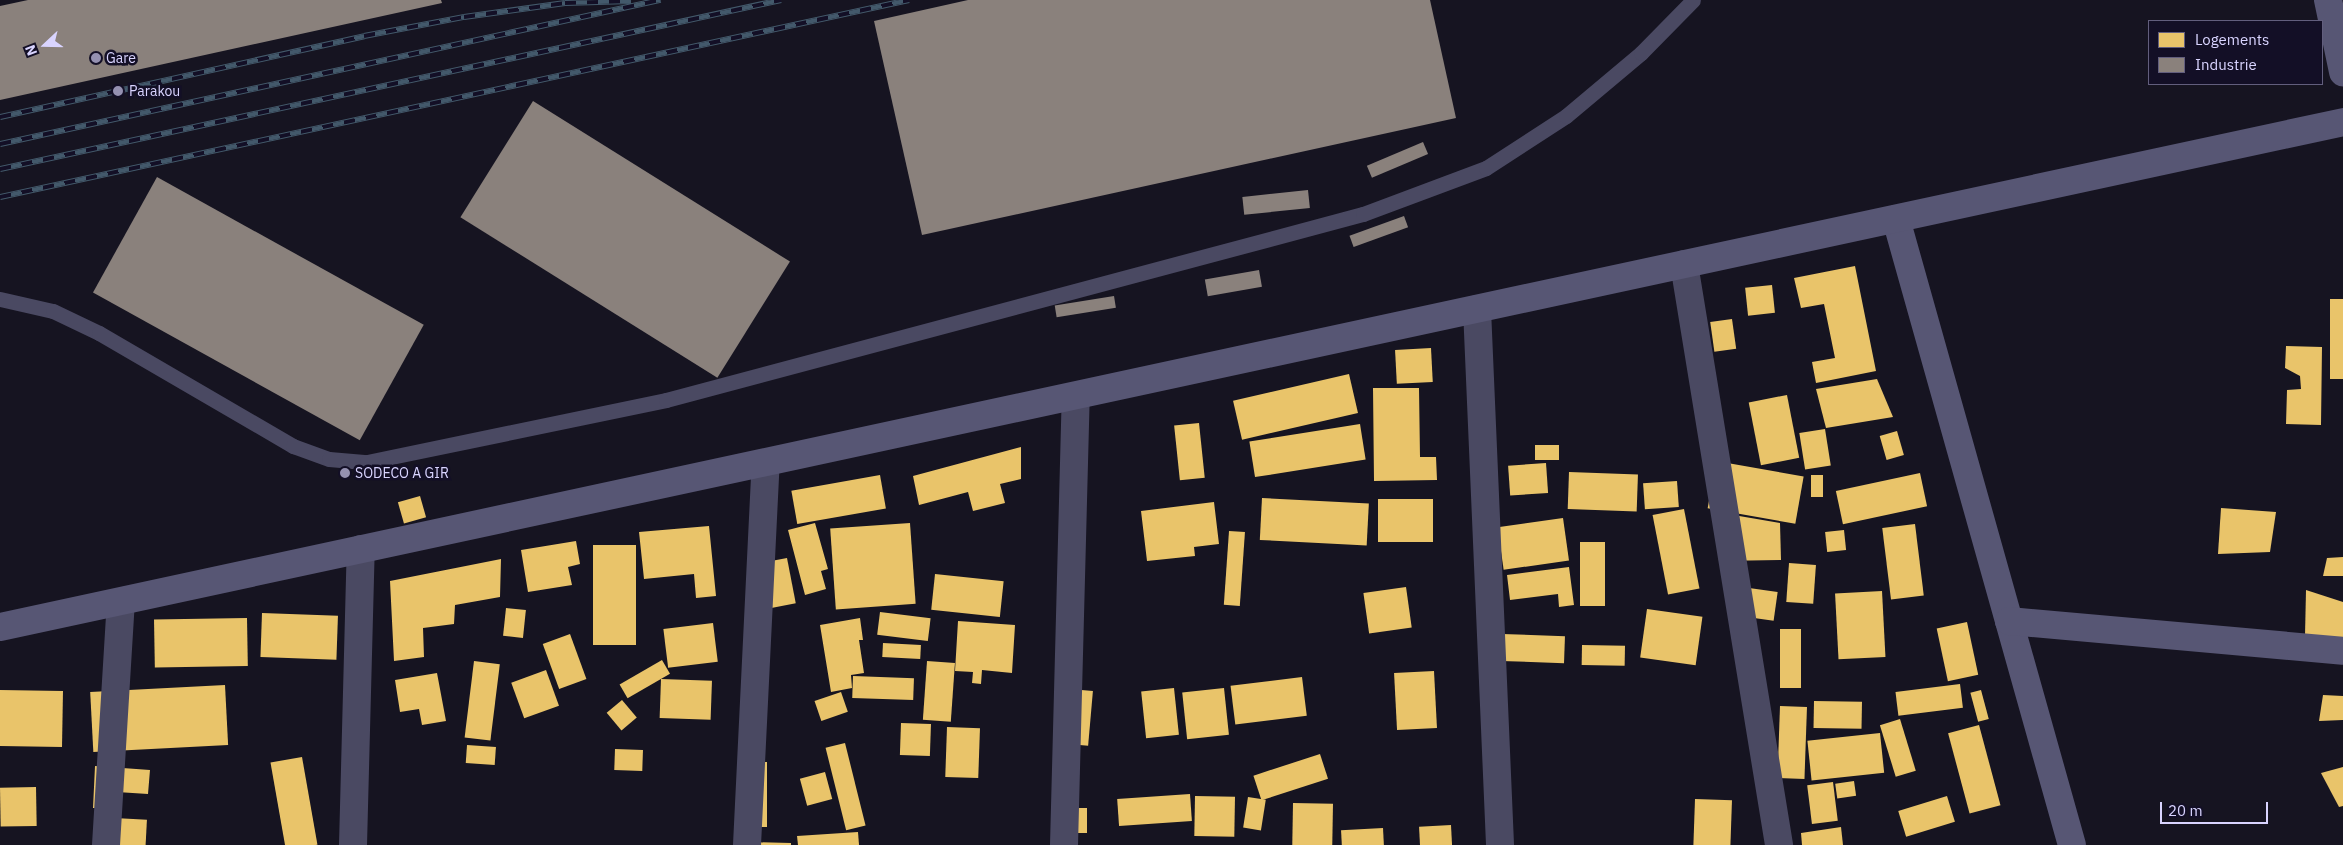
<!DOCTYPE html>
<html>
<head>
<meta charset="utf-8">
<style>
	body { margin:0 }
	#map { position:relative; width:2343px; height:845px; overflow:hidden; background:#161421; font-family:"IBM Plex Sans",sans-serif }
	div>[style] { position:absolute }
	.homes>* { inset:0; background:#e9c46a; transform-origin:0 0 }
	.industry>* { inset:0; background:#8a817c; transform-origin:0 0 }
	.lane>* { height:15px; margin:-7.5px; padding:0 7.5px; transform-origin:7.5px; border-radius:7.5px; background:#4a4962 }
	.street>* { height:28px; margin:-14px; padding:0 14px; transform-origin:14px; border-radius:14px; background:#4a4962 }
	.secondary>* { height:28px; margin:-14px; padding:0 14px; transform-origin:14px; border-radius:14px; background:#575674 }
	.rail>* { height:5.5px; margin-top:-2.75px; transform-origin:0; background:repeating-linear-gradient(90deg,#130f26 0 11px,#43596b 0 22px); box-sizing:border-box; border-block:1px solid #43596b }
	.dots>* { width:14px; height:14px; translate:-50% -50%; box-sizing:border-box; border:2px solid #130f26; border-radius:50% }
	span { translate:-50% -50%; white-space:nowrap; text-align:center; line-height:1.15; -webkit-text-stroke:5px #130f26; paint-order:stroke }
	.poi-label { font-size:14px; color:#d9d4ff }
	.left { translate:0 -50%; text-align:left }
	.legend { position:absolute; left:2148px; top:20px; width:175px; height:65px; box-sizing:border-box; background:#130f26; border:1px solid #625e7d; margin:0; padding:6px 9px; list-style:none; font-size:15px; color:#d9d4ff }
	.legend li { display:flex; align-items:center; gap:10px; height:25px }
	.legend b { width:25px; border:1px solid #625e7d }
	.north { position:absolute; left:20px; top:20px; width:50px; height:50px; -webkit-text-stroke:4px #130f26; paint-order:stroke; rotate:249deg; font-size:14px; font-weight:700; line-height:20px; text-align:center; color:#d9d4ff }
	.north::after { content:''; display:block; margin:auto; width:18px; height:22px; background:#d9d4ff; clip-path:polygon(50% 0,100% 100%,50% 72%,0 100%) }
	.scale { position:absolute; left:2160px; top:802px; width:108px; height:22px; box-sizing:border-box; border:2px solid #d9d4ff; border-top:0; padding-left:6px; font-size:15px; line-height:18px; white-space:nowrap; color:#d9d4ff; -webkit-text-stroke:4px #130f26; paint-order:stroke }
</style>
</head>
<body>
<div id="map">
	<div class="homes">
		<i style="clip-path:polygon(1855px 266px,1876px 371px,1816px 383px,1812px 362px,1835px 358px,1824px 304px,1801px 308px,1794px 278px)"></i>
		<i style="left:1772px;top:285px;width:28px;height:27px;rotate:84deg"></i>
		<i style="left:2330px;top:299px;width:13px;height:80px"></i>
		<i style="left:1732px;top:319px;width:30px;height:22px;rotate:82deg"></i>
		<i style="clip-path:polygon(2286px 346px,2322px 347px,2321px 425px,2286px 424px,2287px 390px,2301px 389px,2300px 376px,2285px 368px)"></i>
		<i style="left:1431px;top:348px;width:34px;height:36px;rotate:87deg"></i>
		<i style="left:1349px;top:374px;width:40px;height:119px;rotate:77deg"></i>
		<i style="clip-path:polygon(1877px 379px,1893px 417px,1826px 428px,1816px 389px)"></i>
		<i style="clip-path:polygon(1373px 388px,1419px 388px,1420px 457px,1436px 457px,1437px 480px,1374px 481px)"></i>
		<i style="left:1787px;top:395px;width:64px;height:39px;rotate:79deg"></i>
		<i style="left:1199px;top:423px;width:55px;height:25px;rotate:84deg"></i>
		<i style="left:1360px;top:424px;width:36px;height:112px;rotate:81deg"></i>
		<i style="left:1825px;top:429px;width:37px;height:26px;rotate:81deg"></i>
		<i style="left:1897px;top:431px;width:25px;height:18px;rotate:74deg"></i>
		<i style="left:1535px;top:445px;width:24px;height:15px"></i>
		<i style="clip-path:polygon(1021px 447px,1021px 479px,1000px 484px,1005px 503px,973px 511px,968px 492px,919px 505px,913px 476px)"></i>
		<i style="left:1716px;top:461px;width:89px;height:48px;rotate:10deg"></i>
		<i style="left:1546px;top:463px;width:30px;height:38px;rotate:86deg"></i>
		<i style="left:1569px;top:472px;width:69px;height:37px;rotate:2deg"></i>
		<i style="left:1920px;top:473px;width:34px;height:86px;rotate:78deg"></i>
		<i style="left:880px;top:475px;width:34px;height:90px;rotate:80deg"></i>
		<i style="left:1811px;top:475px;width:12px;height:22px"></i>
		<i style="left:1677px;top:481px;width:26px;height:34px;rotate:86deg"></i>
		<i style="left:420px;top:496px;width:22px;height:23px;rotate:74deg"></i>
		<i style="left:1262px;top:498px;width:107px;height:42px;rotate:3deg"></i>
		<i style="left:1378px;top:499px;width:55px;height:43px"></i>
		<i style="clip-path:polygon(1214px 502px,1219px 544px,1194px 547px,1195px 556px,1147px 561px,1141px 511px)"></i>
		<i style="clip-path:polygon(2221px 508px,2276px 512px,2270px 552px,2218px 554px)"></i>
		<i style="left:1684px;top:509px;width:81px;height:32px;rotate:79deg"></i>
		<i style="clip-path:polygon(1716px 512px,1780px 523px,1781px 560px,1719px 561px)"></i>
		<i style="left:1563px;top:518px;width:43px;height:66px;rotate:82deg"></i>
		<i style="clip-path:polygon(815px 523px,828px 569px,821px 571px,826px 589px,805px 595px,788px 530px)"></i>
		<i style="left:910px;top:523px;width:81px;height:80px;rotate:86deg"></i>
		<i style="left:1915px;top:524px;width:72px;height:33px;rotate:83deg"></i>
		<i style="clip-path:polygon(709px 526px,716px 596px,696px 598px,694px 574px,644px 579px,639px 532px)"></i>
		<i style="left:1844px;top:530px;width:20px;height:19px;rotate:84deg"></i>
		<i style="left:1229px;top:531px;width:16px;height:74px;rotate:4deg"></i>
		<i style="clip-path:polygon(576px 541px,580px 564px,568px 567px,572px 585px,528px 592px,521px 550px)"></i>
		<i style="left:1580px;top:542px;width:25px;height:64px"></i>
		<i style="left:593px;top:545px;width:43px;height:100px"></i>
		<i style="clip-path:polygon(2343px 557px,2343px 576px,2323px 576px,2327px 558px)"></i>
		<i style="left:787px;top:558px;width:46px;height:34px;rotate:79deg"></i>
		<i style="clip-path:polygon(501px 559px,500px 597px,455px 605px,454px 624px,423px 628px,424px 657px,394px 661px,390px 581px)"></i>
		<i style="left:1789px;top:563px;width:27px;height:39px;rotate:4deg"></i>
		<i style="clip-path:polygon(1569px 567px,1574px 605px,1559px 607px,1558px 594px,1510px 600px,1507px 575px)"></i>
		<i style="left:935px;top:574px;width:69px;height:36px;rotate:6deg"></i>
		<i style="left:1406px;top:587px;width:41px;height:43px;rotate:82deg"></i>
		<i style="left:1742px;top:587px;width:36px;height:29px;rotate:8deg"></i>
		<i style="clip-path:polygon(2306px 590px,2343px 602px,2343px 640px,2305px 636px)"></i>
		<i style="left:1882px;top:591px;width:66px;height:47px;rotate:87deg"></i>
		<i style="left:506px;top:608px;width:20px;height:28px;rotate:6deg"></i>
		<i style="left:1647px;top:609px;width:56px;height:49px;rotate:8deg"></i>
		<i style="left:880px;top:612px;width:51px;height:23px;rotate:7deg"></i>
		<i style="left:262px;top:613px;width:76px;height:44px;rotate:2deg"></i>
		<i style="left:247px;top:618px;width:48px;height:93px;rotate:89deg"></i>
		<i style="clip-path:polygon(860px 618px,863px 640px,859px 640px,864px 673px,851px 675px,852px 688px,831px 692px,820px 625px)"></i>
		<i style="clip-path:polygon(958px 621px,1015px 625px,1012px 673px,982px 670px,981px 684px,972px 683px,973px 672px,955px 671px)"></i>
		<i style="left:1967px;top:622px;width:54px;height:31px;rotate:78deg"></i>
		<i style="left:713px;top:623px;width:39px;height:50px;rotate:83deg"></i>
		<i style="left:1780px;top:629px;width:21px;height:59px"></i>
		<i style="left:570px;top:634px;width:48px;height:29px;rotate:70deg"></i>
		<i style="left:1502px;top:634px;width:63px;height:27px;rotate:2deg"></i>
		<i style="left:883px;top:643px;width:38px;height:14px;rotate:3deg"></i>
		<i style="left:1582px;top:645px;width:43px;height:20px;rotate:1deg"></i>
		<i style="left:662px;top:660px;width:16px;height:49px;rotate:60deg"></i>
		<i style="left:474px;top:661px;width:26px;height:77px;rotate:7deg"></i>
		<i style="left:927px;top:661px;width:28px;height:59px;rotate:4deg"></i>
		<i style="left:546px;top:670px;width:38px;height:37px;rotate:70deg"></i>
		<i style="left:1434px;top:671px;width:57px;height:40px;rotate:87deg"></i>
		<i style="clip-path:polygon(437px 673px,446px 721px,422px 725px,419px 709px,400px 712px,395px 680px)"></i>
		<i style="left:853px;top:676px;width:61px;height:22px;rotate:2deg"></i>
		<i style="left:1302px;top:677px;width:39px;height:72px;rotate:83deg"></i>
		<i style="left:661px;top:679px;width:51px;height:39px;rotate:2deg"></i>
		<i style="left:1960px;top:684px;width:24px;height:65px;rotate:83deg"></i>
		<i style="left:225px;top:685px;width:60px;height:135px;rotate:87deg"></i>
		<i style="left:1174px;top:688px;width:47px;height:33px;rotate:84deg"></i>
		<i style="left:1224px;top:688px;width:47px;height:42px;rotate:84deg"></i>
		<i style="left:1070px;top:689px;width:23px;height:55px;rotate:5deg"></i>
		<i style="left:0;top:690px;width:63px;height:56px;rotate:1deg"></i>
		<i style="left:1981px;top:690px;width:30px;height:11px;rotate:75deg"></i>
		<i style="left:841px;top:692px;width:21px;height:28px;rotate:71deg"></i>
		<i style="clip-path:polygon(2323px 695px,2343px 696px,2343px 720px,2319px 721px)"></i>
		<i style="left:622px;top:700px;width:23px;height:20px;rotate:50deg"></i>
		<i style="left:1814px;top:701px;width:48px;height:27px;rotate:1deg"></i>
		<i style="left:1780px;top:706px;width:27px;height:72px;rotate:2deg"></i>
		<i style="left:1900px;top:719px;width:54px;height:21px;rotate:73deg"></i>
		<i style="left:901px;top:723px;width:30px;height:32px;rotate:2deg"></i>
		<i style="left:1979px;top:725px;width:83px;height:32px;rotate:75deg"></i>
		<i style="left:947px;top:727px;width:33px;height:50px;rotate:2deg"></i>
		<i style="left:1880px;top:733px;width:40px;height:73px;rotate:84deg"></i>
		<i style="left:845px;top:743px;width:85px;height:20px;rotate:76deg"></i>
		<i style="left:467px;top:745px;width:29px;height:18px;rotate:4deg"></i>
		<i style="left:615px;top:749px;width:28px;height:21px;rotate:2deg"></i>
		<i style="left:1320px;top:754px;width:26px;height:70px;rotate:72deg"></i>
		<i style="left:302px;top:757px;width:89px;height:32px;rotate:80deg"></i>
		<i style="left:745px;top:762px;width:22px;height:65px"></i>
		<i style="clip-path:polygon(95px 766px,150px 770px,148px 794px,117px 792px,116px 809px,93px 808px)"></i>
		<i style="clip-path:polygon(2343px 767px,2343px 806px,2339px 807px,2321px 773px)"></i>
		<i style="left:825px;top:772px;width:28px;height:26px;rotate:75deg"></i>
		<i style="left:1854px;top:781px;width:15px;height:19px;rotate:82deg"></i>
		<i style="left:1833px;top:782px;width:39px;height:26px;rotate:83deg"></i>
		<i style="left:36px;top:787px;width:39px;height:36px;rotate:89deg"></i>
		<i style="left:1190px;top:794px;width:27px;height:73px;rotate:86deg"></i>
		<i style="left:1195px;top:796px;width:40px;height:40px;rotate:1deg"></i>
		<i style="left:1947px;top:796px;width:27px;height:51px;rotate:73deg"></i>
		<i style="left:1248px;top:797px;width:18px;height:31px;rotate:9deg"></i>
		<i style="left:1695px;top:799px;width:37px;height:46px;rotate:2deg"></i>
		<i style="left:1293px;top:803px;width:40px;height:42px;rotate:1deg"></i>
		<i style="left:1057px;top:808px;width:30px;height:25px"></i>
		<i style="left:96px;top:817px;width:51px;height:28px;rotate:3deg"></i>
		<i style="left:1451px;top:825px;width:20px;height:32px;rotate:87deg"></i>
		<i style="clip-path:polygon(1841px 827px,1843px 845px,1802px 845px,1801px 833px)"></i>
		<i style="left:1383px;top:828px;width:17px;height:42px;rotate:87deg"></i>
		<i style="clip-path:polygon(858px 832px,859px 845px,798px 845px,797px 836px)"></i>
		<i style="clip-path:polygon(745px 842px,791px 843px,791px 845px,745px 845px)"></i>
	</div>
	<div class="industry">
		<i style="clip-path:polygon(28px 0,441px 0,442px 3px,0 100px,0 6px)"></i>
		<i style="clip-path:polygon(968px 0,1430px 0,1456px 118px,922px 235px,874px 21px)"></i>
		<i style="left:533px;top:101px;width:303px;height:137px;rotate:32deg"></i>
		<i style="left:1423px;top:142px;width:13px;height:61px;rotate:67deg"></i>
		<i style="left:157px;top:177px;width:305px;height:132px;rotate:29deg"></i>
		<i style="left:1308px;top:190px;width:18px;height:66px;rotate:84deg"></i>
		<i style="left:1404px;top:216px;width:12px;height:58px;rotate:70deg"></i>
		<i style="left:1259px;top:270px;width:17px;height:55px;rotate:80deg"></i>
		<i style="left:1114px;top:296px;width:12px;height:60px;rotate:81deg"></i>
	</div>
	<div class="lane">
		<i style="left:0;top:299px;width:54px;rotate:12.8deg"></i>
		<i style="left:53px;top:311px;width:51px;rotate:25.6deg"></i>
		<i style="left:99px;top:333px;width:225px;rotate:30.2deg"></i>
		<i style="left:293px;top:446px;width:38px;rotate:20deg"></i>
		<i style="left:329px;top:459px;width:38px;rotate:5deg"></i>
		<i style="left:367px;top:462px;width:305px;rotate:-11.7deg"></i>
		<i style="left:666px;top:400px;width:721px;rotate:-14.94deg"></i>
		<i style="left:1363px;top:214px;width:131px;rotate:-20.5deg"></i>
		<i style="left:1486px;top:168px;width:95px;rotate:-33deg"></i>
		<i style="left:1566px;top:116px;width:98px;rotate:-40deg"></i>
		<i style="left:1641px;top:53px;width:74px;rotate:-45.5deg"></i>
	</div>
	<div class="street">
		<i style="left:1684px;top:264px;width:589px;rotate:80.71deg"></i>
		<i style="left:1477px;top:309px;width:536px;rotate:87.54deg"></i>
		<i style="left:106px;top:845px;width:243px;rotate:-86.5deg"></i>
		<i style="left:353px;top:845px;width:296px;rotate:-88.5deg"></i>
		<i style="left:747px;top:845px;width:382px;rotate:-87.2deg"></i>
		<i style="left:1064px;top:845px;width:449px;rotate:-88.5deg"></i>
	</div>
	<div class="secondary">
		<i style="left:2328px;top:0;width:74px;rotate:78.2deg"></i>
		<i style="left:1896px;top:219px;width:650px;rotate:74.3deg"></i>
		<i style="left:2009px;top:621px;width:335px;rotate:5.1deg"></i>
		<i style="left:0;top:627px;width:2397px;rotate:-12.16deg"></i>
	</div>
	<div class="rail">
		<i style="left:0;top:117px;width:373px;rotate:-12.5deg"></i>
		<i style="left:364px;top:36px;width:102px;rotate:-10.8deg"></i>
		<i style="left:464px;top:17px;width:102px;rotate:-7.9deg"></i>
		<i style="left:565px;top:3px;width:66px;rotate:-1.7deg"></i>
		<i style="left:0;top:144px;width:676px;rotate:-12.31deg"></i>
		<i style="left:0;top:169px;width:799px;rotate:-12.21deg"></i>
		<i style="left:0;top:197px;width:930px;rotate:-12.23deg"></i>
	</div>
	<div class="dots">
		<i style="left:96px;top:58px;background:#9591b1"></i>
		<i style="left:118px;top:91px;background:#9591b1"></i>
		<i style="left:345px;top:473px;background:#9591b1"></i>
	</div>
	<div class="poi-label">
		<span class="left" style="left:106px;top:58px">Gare</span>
		<span class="left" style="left:129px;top:91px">Parakou</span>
		<span class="left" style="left:355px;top:473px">SODECO A GIR</span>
	</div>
	<ul class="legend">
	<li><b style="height:14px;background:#e9c46a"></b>Logements</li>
	<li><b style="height:14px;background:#8a817c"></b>Industrie</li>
	</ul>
	<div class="north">N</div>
	<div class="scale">20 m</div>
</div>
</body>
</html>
